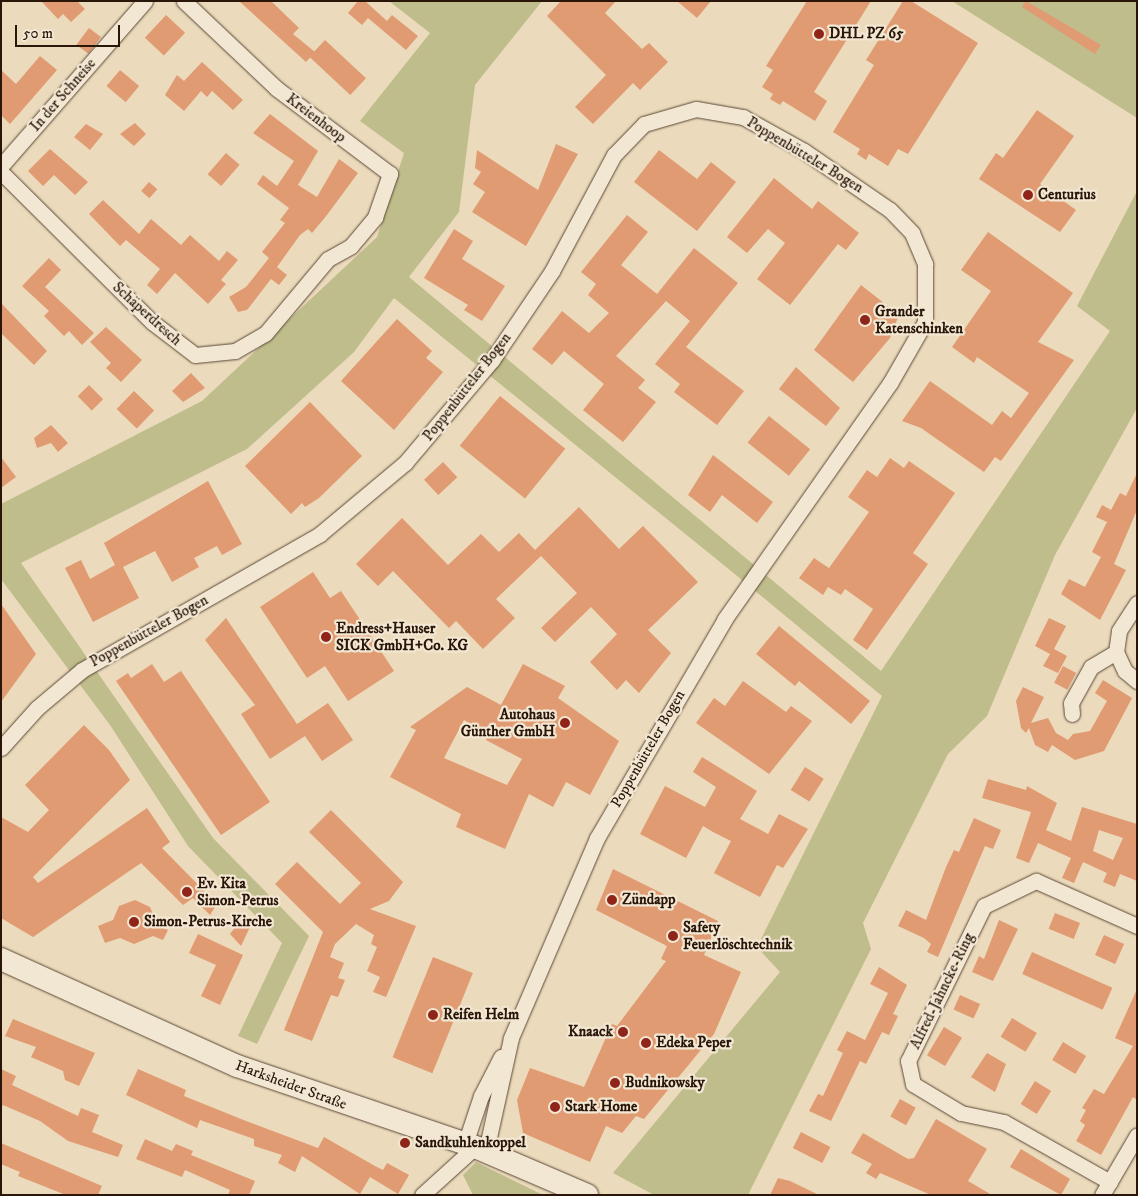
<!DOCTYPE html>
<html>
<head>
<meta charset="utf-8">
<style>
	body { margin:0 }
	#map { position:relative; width:1138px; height:1196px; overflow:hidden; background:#ebdabb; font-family:"IM FELL DW Pica",serif }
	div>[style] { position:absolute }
	.green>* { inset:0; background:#bfbd8b }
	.building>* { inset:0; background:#e19b72; transform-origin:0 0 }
	.roads { filter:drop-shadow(0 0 1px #5a4736) drop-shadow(0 0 1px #5a4736) }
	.street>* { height:15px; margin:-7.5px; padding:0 7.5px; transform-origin:7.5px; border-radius:7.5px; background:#f2e7d3 }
	.secondary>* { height:22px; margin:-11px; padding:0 11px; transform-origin:11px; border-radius:11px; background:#f2e7d3 }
	.dots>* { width:14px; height:14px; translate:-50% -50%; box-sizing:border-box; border:2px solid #f2e7d3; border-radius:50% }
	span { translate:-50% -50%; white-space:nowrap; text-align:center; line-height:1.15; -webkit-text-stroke:4.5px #f2e7d3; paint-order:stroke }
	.poi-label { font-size:15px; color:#291609; font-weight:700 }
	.left { translate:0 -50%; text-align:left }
	.right { translate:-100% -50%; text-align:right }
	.street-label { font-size:15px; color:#291609 }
	.frame { position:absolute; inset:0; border:2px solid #291609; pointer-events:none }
	.scale { position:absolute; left:15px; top:25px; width:105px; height:22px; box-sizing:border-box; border:2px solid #291609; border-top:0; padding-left:6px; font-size:15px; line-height:18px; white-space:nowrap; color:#291609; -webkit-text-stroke:4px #f2e7d3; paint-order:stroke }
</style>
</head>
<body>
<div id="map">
	<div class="green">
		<i style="clip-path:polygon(389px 1px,542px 1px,475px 85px,459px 212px,409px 277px,881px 671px,1110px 331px,1077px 306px,1137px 191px,1137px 408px,1055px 555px,987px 716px,948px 754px,863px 923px,871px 949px,748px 1195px,654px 1195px,613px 1173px,780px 972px,757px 947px,882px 696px,736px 575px,394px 298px,354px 352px,247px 449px,21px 563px,213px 838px,309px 936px,257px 1044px,238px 1036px,282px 943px,188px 846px,110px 725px,1px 579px,1px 504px,202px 401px,377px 237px,404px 153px,360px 121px,430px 33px)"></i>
		<i style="clip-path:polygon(952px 1px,1137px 1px,1137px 118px)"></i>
		<i style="clip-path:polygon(476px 1162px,543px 1195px,473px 1195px,463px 1175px)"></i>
	</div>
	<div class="building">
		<i style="clip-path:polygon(41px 1px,77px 1px,85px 9px,71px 22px,63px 14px,58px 19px)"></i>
		<i style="clip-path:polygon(239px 1px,271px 1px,299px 28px,293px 34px,315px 52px,306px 62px)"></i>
		<i style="clip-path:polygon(358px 1px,365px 1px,387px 21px,392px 15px,418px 36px,406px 50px,368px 18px,362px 25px,348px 13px)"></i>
		<i style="clip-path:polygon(561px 1px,616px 1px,605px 13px,642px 49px,649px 43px,668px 62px,640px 90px,633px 83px,593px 124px,575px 107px,606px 75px,547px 16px)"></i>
		<i style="clip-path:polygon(677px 1px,711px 1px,697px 18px)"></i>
		<i style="clip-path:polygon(807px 1px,871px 1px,814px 92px,827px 101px,815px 121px,783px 101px,780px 105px,770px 99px,773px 94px,762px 87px,773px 70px,766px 66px)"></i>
		<i style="clip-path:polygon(903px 1px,911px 1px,978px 43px,908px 154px,898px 149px,888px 166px,869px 154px,866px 160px,857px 154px,860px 149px,833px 132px,874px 65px,866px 60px)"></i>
		<i style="clip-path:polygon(1026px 1px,1101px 45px,1095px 54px,1022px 7px)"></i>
		<i style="left:166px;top:15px;width:26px;height:31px;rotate:43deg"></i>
		<i style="left:89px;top:28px;width:15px;height:21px;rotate:37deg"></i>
		<i style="left:325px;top:40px;width:56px;height:23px;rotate:43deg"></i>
		<i style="clip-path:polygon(40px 56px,57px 70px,10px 124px,1px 115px,1px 70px,16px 84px)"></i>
		<i style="clip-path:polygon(202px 62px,243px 100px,233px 110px,212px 91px,207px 97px,201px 91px,184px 111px,165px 95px,177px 75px,184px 81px)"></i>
		<i style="left:120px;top:70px;width:25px;height:21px;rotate:40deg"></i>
		<i style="clip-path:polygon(1037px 110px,1074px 136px,1040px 184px,1076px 210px,1060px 232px,979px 179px,996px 153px,1003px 158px)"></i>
		<i style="clip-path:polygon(270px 114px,318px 151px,298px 185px,317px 197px,339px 159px,358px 173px,327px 215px,312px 233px,308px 229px,300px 235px,277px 267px,287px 275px,279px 285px,271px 279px,247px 310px,238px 312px,229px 297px,246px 287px,269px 258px,262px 252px,285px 223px,280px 220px,289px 208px,257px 184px,263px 175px,277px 186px,294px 161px,253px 133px)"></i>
		<i style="clip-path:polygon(135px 123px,146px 134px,134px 146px,120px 134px)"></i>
		<i style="clip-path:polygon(86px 124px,103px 134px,90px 150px,74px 137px)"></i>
		<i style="clip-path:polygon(556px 144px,578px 154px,526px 246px,472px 212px,485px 192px,473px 184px,481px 172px,475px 168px,477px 150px,538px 190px)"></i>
		<i style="clip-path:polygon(50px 149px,88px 182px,75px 195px,54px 175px,43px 186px,28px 171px)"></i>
		<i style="clip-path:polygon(659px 150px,697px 179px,711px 162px,736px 182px,697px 231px,634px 182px)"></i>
		<i style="left:226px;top:153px;width:18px;height:28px;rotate:41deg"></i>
		<i style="clip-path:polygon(774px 178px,812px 209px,818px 201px,859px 233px,846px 250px,838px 244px,790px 305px,757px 279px,785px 243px,768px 229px,747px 253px,727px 237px)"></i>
		<i style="left:149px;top:182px;width:11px;height:12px;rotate:41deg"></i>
		<i style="clip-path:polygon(103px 200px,139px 234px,151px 219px,181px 245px,190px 235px,219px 261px,227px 251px,238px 260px,221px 280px,226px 284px,208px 304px,175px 273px,157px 294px,147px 285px,160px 269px,126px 240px,120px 246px,89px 214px)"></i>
		<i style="clip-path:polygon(627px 215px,648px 232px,621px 265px,657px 294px,694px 248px,738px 283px,686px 347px,744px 391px,717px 425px,674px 392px,680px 384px,655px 364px,690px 321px,666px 301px,616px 356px,645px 380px,638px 388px,656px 402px,623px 442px,583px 410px,604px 384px,564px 351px,552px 365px,532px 349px,562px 311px,589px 333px,609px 313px,588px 295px,596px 284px,581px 272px)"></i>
		<i style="clip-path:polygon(454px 229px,473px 241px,462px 259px,505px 286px,482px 321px,464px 310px,468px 305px,424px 278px)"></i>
		<i style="clip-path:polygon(988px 232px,1073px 293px,1038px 342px,1074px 360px,1001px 461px,995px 457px,984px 472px,921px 428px,902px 421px,930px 381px,992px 425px,1002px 411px,1011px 418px,1029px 393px,977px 357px,974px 363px,952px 347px,991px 291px,961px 270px)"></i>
		<i style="clip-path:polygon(49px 258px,61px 270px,45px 287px,94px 333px,82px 345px,69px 331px,64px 336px,44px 316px,49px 311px,22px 286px)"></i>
		<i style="clip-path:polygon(861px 285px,899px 315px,890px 338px,853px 382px,814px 350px)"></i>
		<i style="clip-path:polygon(1px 303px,47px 351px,34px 365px,1px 333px)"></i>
		<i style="clip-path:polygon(397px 319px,432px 351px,426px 358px,443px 372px,394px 430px,341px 381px)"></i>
		<i style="clip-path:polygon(106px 327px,142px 360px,121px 382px,106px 368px,111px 363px,90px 342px)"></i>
		<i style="clip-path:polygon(796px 367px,840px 408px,826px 426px,779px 389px)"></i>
		<i style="clip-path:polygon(191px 373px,205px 388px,183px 402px,172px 391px)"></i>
		<i style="left:89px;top:385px;width:20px;height:16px;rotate:45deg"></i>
		<i style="left:134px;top:391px;width:28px;height:25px;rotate:44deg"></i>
		<i style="left:500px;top:396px;width:84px;height:64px;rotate:39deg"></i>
		<i style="clip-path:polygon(310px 402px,362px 456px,319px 498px,305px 507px,302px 503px,291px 514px,245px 466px)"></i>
		<i style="left:769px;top:416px;width:53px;height:34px;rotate:39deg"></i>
		<i style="clip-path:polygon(51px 425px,68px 443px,58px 452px,51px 443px,37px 448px,34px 438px)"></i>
		<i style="clip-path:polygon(713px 455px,773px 502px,757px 523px,722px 495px,710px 512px,688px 495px)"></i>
		<i style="clip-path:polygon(1px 457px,16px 477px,1px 488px)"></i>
		<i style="clip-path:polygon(890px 458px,904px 468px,909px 461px,955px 493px,913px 553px,928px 564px,867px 650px,853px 640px,873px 609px,845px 589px,841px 595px,828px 587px,823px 595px,799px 578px,814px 558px,829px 568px,869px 512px,848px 497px,867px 470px,877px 477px)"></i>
		<i style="left:443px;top:462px;width:21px;height:26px;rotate:47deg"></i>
		<i style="clip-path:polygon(1137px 473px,1137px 510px,1114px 564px,1126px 570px,1100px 620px,1061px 594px,1069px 579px,1085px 587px,1101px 557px,1092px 552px,1107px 522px,1096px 517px,1102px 505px,1111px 510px,1120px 493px,1126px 496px)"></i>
		<i style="clip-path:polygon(208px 481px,242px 544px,222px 555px,217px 546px,194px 558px,199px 567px,172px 582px,155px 551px,123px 567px,139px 598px,93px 622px,65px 568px,81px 560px,90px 579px,115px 565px,104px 543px)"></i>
		<i style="clip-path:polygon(579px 507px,619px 549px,643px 526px,698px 582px,648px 630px,671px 653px,639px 693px,626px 680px,617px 690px,590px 662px,617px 634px,591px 607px,555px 642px,541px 628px,577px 593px,541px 556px,496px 599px,515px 618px,483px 649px,456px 621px,449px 628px,393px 571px,378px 586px,356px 564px,402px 518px,448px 565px,481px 534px,499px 552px,519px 533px,535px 550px)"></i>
		<i style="clip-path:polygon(313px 572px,330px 598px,341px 591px,394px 671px,348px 701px,325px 666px,307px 678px,260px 607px)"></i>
		<i style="clip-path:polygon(1px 604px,36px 654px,1px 702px)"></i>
		<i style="clip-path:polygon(226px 618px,297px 724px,328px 703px,353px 740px,322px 761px,305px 736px,270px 759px,241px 714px,255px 705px,205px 640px)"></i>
		<i style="clip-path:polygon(1049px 618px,1066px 626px,1054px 649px,1067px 656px,1058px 673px,1043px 666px,1050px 654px,1035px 646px)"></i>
		<i style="clip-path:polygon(779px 626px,870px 701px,851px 724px,799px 681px,795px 686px,756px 654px)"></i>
		<i style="clip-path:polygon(152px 664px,164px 682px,181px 671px,270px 802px,221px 835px,116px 681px,128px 673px,131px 678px)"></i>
		<i style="clip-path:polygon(evenodd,523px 664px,565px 686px,558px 698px,619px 741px,590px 795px,566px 782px,553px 807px,529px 794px,505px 849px,456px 827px,461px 814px,390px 777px,416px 730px,410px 727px,467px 687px,501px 705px,523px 664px,464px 720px,488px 734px,486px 740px,522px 759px,507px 785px,444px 758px,464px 720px)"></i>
		<i style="left:1063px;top:666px;width:15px;height:19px;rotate:28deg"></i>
		<i style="clip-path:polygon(1103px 680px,1132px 698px,1104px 751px,1075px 760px,1052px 745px,1048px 752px,1035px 745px,1029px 728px,1026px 733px,1021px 728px,1016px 701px,1023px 687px,1044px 697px,1031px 723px,1048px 718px,1056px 733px,1068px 740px,1073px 734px,1090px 731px,1107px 701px,1095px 693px)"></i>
		<i style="clip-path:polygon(743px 681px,786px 712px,791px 706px,812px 721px,769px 774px,696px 723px,714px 698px,725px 706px)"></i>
		<i style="clip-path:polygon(84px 725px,109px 750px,130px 780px,33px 877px,38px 883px,147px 808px,170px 842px,162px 848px,217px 904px,210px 915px,193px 898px,183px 905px,141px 863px,33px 937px,1px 918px,1px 817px,28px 832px,49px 810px,25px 785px)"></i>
		<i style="clip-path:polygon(702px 757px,757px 791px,740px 819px,768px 834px,779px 814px,808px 829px,783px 868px,777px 865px,760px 897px,714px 873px,731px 841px,713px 832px,703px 826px,686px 858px,640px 834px,665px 786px,705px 807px,716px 787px,693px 772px)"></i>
		<i style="left:805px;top:767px;width:22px;height:27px;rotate:32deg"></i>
		<i style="clip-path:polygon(evenodd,988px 779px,1026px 790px,1027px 786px,1057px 803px,1046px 830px,1071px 841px,1082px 807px,1137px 824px,1137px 881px,1120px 874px,1115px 887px,1103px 882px,1107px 873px,1083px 862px,1074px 883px,1062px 878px,1071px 858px,1038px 843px,1029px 863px,1016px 858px,1031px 812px,982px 798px,988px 779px,1099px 830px,1123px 838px,1113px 860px,1093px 851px,1099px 830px)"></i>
		<i style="clip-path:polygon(331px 810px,403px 882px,389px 901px,370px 909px,416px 926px,386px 997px,373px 992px,380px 977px,367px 971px,377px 947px,371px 944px,374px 935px,356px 924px,335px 944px,330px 957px,344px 963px,338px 978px,345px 980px,338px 997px,331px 995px,312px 1041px,284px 1030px,323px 932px,275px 884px,297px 862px,340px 904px,361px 883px,309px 832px)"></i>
		<i style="clip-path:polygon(974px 818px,1001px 830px,993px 849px,985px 846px,938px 957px,927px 952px,931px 944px,924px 938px,898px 926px,906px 910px,926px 920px,946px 867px,954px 850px,959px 852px)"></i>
		<i style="clip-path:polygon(613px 869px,718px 921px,704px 955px,741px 972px,714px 1034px,644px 1119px,636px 1116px,622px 1133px,606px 1126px,590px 1162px,523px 1133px,517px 1100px,530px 1068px,584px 1087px,612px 1024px,617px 1026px,666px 961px,661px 959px,667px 946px,596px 910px)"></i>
		<i style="clip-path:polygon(135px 900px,150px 907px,158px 926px,168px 930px,163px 940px,153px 936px,134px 944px,120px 938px,105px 943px,98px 926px,113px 920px,119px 906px)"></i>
		<i style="left:1055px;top:913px;width:27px;height:17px;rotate:22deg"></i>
		<i style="clip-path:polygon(243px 917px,251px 925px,241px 946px,230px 934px)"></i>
		<i style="clip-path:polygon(999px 920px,1018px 929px,993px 981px,972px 972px,979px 956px,984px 959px)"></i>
		<i style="clip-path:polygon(198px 934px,243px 955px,220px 1005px,201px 996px,216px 965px,189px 953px)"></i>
		<i style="left:1104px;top:935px;width:22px;height:22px;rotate:24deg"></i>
		<i style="left:1032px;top:952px;width:88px;height:24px;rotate:24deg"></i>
		<i style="left:433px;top:957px;width:43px;height:108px;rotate:22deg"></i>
		<i style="clip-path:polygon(879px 967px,907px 985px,893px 1014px,898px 1016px,889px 1035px,882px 1032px,866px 1064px,860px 1061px,831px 1121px,809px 1111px,818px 1094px,823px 1096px,843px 1053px,837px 1050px,847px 1031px,865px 1040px,888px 993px,870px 984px)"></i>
		<i style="clip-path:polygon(1137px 989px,1137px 1100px,1133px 1097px,1101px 1155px,1076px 1141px,1085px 1125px,1080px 1121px,1086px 1110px,1082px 1108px,1094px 1089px,1104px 1094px,1133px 1046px,1115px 1038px)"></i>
		<i style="left:960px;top:995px;width:22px;height:16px;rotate:24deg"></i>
		<i style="left:1012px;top:1018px;width:29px;height:22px;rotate:31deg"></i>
		<i style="clip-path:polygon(13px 1019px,95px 1053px,79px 1086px,65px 1080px,63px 1071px,31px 1057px,36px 1047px,5px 1036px)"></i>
		<i style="left:944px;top:1027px;width:21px;height:33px;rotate:31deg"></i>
		<i style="left:1063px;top:1042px;width:27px;height:21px;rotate:31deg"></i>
		<i style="clip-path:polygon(987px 1053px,1006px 1064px,995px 1092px,971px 1077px)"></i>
		<i style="clip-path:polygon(1px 1069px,16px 1076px,12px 1085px,78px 1116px,81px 1108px,99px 1115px,92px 1132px,123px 1145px,118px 1157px,68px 1141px,40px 1121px,3px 1105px,1px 1109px)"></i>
		<i style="clip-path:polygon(138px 1069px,186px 1090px,184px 1096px,241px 1119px,318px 1148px,324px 1137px,375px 1166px,383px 1170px,387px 1163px,409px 1175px,398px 1194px,370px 1177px,360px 1194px,302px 1156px,295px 1172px,278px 1163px,282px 1155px,254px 1146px,254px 1139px,200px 1120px,197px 1128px,126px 1095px)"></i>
		<i style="left:1035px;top:1081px;width:19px;height:27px;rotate:32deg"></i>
		<i style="left:900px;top:1099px;width:18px;height:20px;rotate:29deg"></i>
		<i style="clip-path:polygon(936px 1119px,987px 1149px,968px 1181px,992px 1195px,931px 1195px,880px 1173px,876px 1179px,866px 1173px,872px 1164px,851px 1153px,863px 1133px,908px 1159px,914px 1158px)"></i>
		<i style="left:801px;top:1132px;width:33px;height:18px;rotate:27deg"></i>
		<i style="clip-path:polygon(145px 1139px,172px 1151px,176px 1144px,193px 1151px,191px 1155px,255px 1181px,249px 1195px,228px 1195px,230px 1190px,185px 1170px,182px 1177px,136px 1159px)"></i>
		<i style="clip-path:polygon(1px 1143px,102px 1186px,98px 1195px,66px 1195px,18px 1176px,20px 1172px,1px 1164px)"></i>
		<i style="clip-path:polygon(1021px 1149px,1070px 1179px,1061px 1195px,1010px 1167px)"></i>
		<i style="clip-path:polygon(778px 1178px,790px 1181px,819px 1195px,770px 1195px)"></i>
	</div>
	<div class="roads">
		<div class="street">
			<i style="left:1px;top:166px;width:219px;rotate:-48.9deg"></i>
			<i style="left:1px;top:172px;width:213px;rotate:44.8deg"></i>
			<i style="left:152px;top:322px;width:54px;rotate:37.5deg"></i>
			<i style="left:195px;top:355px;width:40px;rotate:-5.7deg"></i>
			<i style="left:235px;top:351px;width:34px;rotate:-30deg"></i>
			<i style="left:265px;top:334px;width:98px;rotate:-50deg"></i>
			<i style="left:328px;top:259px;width:26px;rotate:-29deg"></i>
			<i style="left:351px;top:246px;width:38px;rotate:-50deg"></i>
			<i style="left:375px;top:217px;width:46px;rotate:-70.8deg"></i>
			<i style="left:390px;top:174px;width:143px;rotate:-143deg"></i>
			<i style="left:276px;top:88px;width:127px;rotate:-136.6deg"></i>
			<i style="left:1137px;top:603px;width:33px;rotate:123deg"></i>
			<i style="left:1119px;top:631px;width:21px;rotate:98deg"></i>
			<i style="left:1116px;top:652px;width:21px;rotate:65deg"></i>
			<i style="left:1125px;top:671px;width:16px;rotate:40deg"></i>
			<i style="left:1072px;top:714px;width:11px;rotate:-95deg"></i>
			<i style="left:1071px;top:703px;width:41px;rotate:-60.9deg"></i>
			<i style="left:1091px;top:667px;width:29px;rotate:-31deg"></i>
			<i style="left:1px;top:748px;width:54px;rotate:-48deg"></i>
			<i style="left:37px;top:708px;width:59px;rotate:-40.2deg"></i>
			<i style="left:82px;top:670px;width:274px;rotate:-29.7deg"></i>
			<i style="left:320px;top:534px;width:111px;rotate:-39.9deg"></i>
			<i style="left:405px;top:463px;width:135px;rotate:-49.8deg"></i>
			<i style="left:492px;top:360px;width:107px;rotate:-56deg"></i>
			<i style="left:552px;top:271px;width:132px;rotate:-61.9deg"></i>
			<i style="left:614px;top:155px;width:43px;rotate:-45.9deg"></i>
			<i style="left:644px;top:124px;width:54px;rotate:-16.1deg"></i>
			<i style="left:696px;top:109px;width:48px;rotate:9.7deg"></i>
			<i style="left:743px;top:117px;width:70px;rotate:29.1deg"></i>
			<i style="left:804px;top:151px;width:104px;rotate:34.5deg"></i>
			<i style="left:890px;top:210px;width:32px;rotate:46deg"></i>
			<i style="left:912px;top:233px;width:34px;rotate:67deg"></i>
			<i style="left:925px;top:264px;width:58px;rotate:90deg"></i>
			<i style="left:925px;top:322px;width:70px;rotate:119.8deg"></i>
			<i style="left:890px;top:383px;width:288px;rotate:125deg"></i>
			<i style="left:725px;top:619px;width:254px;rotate:120.3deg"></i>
			<i style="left:597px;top:838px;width:218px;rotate:113.3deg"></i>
			<i style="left:511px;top:1038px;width:116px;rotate:102.5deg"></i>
			<i style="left:465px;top:1144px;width:51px;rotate:-71.6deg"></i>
			<i style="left:481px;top:1096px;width:44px;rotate:-62.9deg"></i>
			<i style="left:1110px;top:1182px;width:122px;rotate:-150.5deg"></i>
			<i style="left:1004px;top:1122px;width:44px;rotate:-168.2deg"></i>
			<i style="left:961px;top:1113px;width:56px;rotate:-148.9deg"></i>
			<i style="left:913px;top:1084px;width:24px;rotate:-102deg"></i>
			<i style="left:908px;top:1061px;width:173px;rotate:-63.9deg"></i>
			<i style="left:984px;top:906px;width:58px;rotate:-25.7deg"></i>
			<i style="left:1036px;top:881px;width:111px;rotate:24deg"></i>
			<i style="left:422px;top:1195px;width:72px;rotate:-42.2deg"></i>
			<i style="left:1102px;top:1195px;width:69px;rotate:-59.7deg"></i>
		</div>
		<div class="secondary">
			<i style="left:1px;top:959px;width:259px;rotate:24.4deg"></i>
			<i style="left:237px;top:1066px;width:251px;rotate:18.8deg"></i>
			<i style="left:475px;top:1147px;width:122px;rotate:23.2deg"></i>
		</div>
	</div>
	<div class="dots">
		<i style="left:819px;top:34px;background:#8f2418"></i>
		<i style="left:1028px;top:195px;background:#8f2418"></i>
		<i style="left:865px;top:320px;background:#8f2418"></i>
		<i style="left:326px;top:637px;background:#8f2418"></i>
		<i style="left:565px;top:723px;background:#8f2418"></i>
		<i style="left:187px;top:892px;background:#8f2418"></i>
		<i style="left:612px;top:900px;background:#8f2418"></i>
		<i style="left:134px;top:922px;background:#8f2418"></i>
		<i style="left:673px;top:936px;background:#8f2418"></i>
		<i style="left:433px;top:1015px;background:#8f2418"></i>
		<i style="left:623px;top:1032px;background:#8f2418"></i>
		<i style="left:646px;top:1043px;background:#8f2418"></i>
		<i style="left:615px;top:1083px;background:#8f2418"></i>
		<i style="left:555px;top:1107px;background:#8f2418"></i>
		<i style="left:405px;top:1143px;background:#8f2418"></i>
	</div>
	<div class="poi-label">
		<span class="left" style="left:829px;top:34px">DHL PZ 65</span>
		<span class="left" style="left:1038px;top:195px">Centurius</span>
		<span class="left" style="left:875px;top:320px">Grander<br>Katenschinken</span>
		<span class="left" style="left:336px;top:637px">Endress+Hauser<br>SICK GmbH+Co. KG</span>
		<span class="right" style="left:555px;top:723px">Autohaus<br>Günther GmbH</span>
		<span class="left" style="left:197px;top:892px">Ev. Kita<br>Simon-Petrus</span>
		<span class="left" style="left:622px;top:900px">Zündapp</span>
		<span class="left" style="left:144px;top:922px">Simon-Petrus-Kirche</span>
		<span class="left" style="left:683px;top:936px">Safety<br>Feuerlöschtechnik</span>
		<span class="left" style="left:443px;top:1015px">Reifen Helm</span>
		<span class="right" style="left:613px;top:1032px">Knaack</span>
		<span class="left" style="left:656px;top:1043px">Edeka Peper</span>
		<span class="left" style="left:625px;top:1083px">Budnikowsky</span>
		<span class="left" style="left:565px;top:1107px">Stark Home</span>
		<span class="left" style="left:415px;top:1143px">Sandkuhlenkoppel</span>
	</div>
	<div class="street-label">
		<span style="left:63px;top:95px;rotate:-49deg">In der Schneise</span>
		<span style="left:316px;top:118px;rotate:37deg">Kreienhoop</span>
		<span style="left:805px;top:155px;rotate:31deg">Poppenbütteler Bogen</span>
		<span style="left:147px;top:314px;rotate:42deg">Schäperdresch</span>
		<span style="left:467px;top:387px;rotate:-52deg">Poppenbütteler Bogen</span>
		<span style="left:149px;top:631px;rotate:-29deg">Poppenbütteler Bogen</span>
		<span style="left:648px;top:749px;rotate:-60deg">Poppenbütteler Bogen</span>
		<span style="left:942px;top:991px;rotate:-64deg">Alfred-Jahncke-Ring</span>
		<span style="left:291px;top:1085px;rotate:20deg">Harksheider Straße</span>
	</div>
	<div class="frame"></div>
	<div class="scale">50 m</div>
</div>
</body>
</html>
